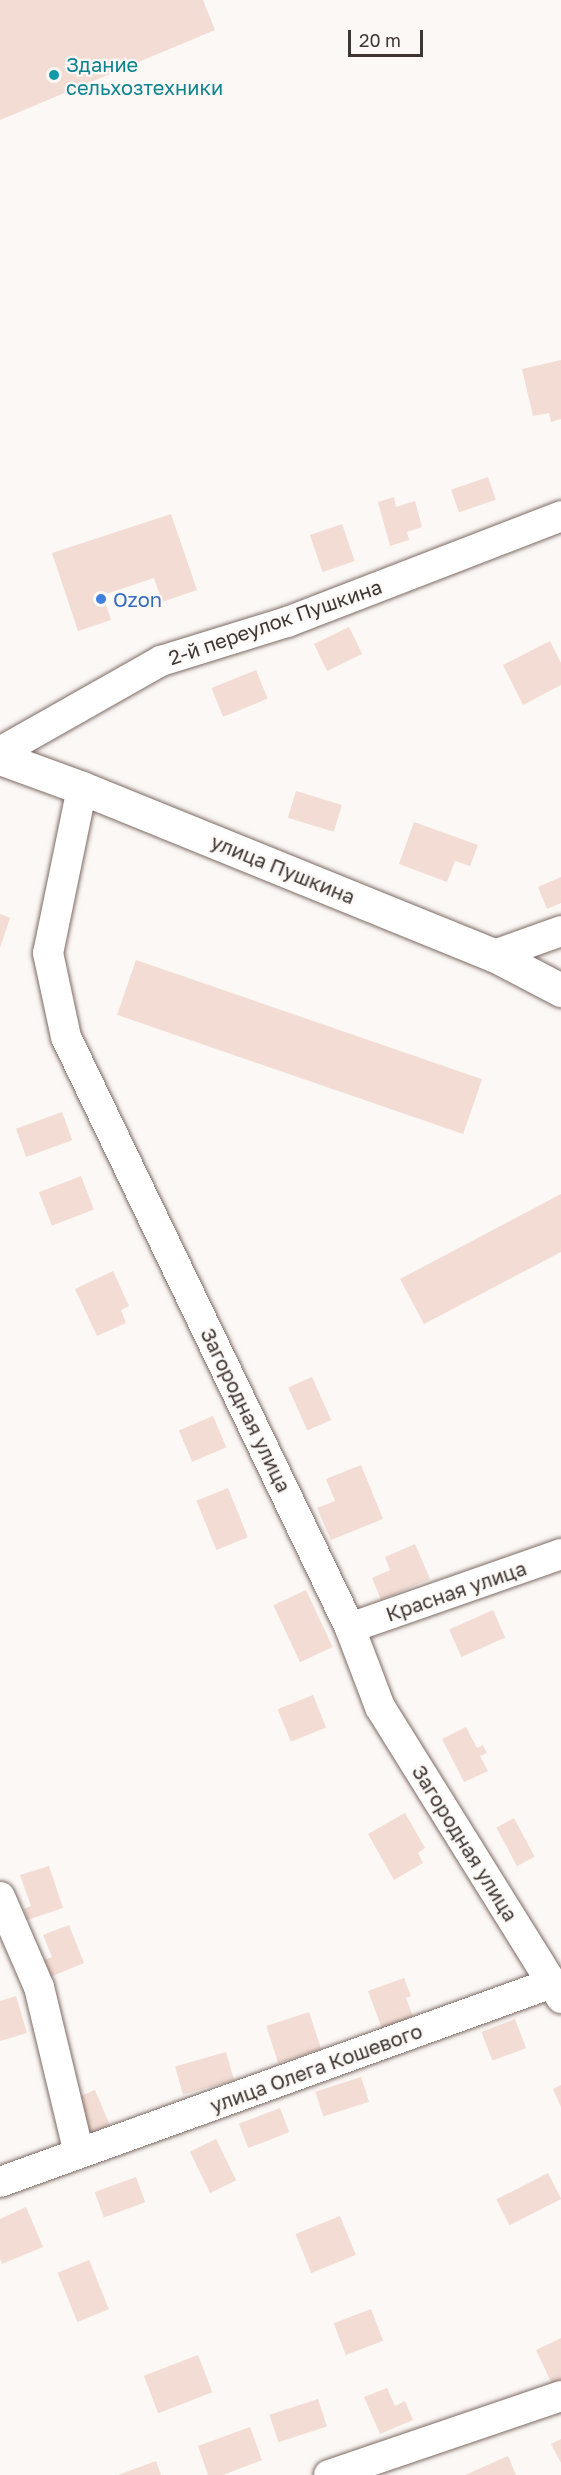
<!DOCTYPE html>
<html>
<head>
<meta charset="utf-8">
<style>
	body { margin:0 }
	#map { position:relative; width:561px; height:2475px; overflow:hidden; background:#fcf8f6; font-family:"Golos Text",sans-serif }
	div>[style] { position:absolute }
	.building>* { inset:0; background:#f2dcd3; transform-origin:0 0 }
	.roads { filter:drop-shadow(0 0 2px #7d6a63) drop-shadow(0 0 2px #7d6a63) }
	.minor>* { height:30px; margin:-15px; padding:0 15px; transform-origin:15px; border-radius:15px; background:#fff }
	.major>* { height:33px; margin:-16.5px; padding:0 16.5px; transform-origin:16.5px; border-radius:16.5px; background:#fff }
	.dots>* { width:16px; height:16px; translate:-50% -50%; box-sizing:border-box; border:3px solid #fcf8f6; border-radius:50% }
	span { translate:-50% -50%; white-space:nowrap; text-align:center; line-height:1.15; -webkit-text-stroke:4.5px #fcf8f6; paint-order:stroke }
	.culture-label { font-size:20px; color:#0d838f }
	.left { translate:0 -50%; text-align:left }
	.shop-label { font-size:20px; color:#366cbe }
	.street-label { font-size:20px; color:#3e3633 }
	.scale { position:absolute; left:348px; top:30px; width:75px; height:27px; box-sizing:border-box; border:3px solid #3e3633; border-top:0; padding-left:8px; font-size:18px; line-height:21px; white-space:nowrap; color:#3e3633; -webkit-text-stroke:4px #fcf8f6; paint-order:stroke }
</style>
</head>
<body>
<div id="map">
	<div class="building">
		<i style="clip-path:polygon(0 0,203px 0,215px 30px,0 120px)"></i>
		<i style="clip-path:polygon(561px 360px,561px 419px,551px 422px,549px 413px,533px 416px,522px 369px)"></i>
		<i style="left:488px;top:477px;width:24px;height:39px;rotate:71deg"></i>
		<i style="clip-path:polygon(394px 497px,396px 507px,415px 501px,422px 527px,407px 532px,409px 540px,390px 546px,378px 502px)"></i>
		<i style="clip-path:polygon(171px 514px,197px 590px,162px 602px,154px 578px,103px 595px,111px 620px,78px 631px,52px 553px)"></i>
		<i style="left:342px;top:524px;width:39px;height:34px;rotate:71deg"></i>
		<i style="left:349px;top:627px;width:30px;height:39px;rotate:64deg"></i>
		<i style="clip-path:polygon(550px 641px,561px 663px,561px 685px,523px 705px,503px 665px)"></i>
		<i style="left:256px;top:670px;width:31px;height:48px;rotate:68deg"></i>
		<i style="left:296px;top:791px;width:48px;height:28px;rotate:17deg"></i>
		<i style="clip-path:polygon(414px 822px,478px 845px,470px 866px,455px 861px,447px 882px,399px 864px)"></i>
		<i style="clip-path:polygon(561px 877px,561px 903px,547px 909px,538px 887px)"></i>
		<i style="clip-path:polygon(0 914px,10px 918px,0 948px)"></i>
		<i style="left:136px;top:960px;width:366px;height:58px;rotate:19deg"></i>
		<i style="left:62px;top:1112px;width:30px;height:49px;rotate:70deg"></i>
		<i style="left:81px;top:1176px;width:36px;height:45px;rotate:69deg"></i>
		<i style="clip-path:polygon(561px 1194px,561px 1252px,424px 1324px,400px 1279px)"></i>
		<i style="clip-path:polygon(113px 1271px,129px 1306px,121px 1310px,126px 1323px,97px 1336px,75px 1289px)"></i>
		<i style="left:312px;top:1377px;width:47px;height:26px;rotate:66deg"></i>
		<i style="left:213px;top:1416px;width:34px;height:37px;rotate:67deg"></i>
		<i style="clip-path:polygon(361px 1465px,383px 1519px,331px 1540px,317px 1508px,335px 1501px,326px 1479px)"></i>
		<i style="left:228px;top:1488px;width:53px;height:34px;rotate:68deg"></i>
		<i style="clip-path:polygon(415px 1544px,430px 1579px,381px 1600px,372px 1578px,390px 1570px,385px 1557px)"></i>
		<i style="left:306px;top:1590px;width:63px;height:36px;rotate:65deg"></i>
		<i style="left:493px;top:1610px;width:30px;height:48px;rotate:66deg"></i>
		<i style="left:313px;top:1695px;width:35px;height:38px;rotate:68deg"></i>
		<i style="clip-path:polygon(466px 1727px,477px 1748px,483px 1745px,487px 1753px,480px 1756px,488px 1771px,464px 1782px,442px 1739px)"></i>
		<i style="clip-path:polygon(405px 1813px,425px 1848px,418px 1853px,423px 1863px,394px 1880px,368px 1834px)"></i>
		<i style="left:514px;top:1818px;width:44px;height:20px;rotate:62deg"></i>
		<i style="clip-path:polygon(49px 1866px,63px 1908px,27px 1920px,24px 1909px,31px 1906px,20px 1875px)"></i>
		<i style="clip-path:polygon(69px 1925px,84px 1963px,50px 1977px,44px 1960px,52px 1957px,43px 1935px)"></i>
		<i style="clip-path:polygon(404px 1978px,411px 1996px,406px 1998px,414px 2019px,383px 2031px,368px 1991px)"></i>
		<i style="clip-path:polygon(16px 1996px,27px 2033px,0 2041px,0 2001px)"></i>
		<i style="left:309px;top:2012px;width:39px;height:45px;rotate:72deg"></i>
		<i style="left:515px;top:2019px;width:31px;height:36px;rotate:69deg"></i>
		<i style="left:226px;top:2052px;width:29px;height:53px;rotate:74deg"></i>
		<i style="left:361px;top:2077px;width:26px;height:48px;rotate:72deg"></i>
		<i style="clip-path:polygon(561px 2085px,561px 2107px,553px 2089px)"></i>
		<i style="left:95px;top:2090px;width:38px;height:22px;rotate:67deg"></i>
		<i style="left:280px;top:2108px;width:26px;height:44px;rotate:69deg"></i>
		<i style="left:216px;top:2139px;width:46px;height:29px;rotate:64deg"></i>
		<i style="left:548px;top:2173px;width:29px;height:58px;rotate:63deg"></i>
		<i style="left:136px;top:2177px;width:27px;height:44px;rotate:70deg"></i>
		<i style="clip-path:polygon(26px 2207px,43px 2247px,2px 2264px,0 2258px,0 2219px)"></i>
		<i style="left:340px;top:2216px;width:42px;height:48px;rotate:68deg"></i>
		<i style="left:89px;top:2260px;width:53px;height:34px;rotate:68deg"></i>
		<i style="left:371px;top:2309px;width:34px;height:40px;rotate:69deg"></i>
		<i style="clip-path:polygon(561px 2338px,561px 2382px,553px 2386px,536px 2350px)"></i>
		<i style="left:198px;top:2355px;width:40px;height:58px;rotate:69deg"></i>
		<i style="clip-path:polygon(387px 2388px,395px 2406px,405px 2401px,413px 2420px,380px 2434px,364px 2397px)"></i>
		<i style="left:318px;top:2399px;width:29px;height:51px;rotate:72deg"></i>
		<i style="clip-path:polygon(250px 2427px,262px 2460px,223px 2475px,208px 2475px,198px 2446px)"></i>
		<i style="clip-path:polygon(561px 2439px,561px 2463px,551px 2444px)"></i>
		<i style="clip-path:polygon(508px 2456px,516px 2475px,465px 2475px)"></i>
		<i style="clip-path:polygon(156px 2461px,161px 2475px,118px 2475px)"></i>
	</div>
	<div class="roads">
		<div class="minor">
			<i style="left:0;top:752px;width:185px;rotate:-29.5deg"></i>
			<i style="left:161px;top:661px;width:132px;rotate:-17.2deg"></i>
			<i style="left:287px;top:622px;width:294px;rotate:-21.1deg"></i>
			<i style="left:82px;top:788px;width:168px;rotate:101.6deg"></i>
			<i style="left:48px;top:953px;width:86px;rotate:77.9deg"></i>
			<i style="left:66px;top:1037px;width:656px;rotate:64.33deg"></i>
			<i style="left:350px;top:1628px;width:85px;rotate:69.2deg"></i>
			<i style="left:380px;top:1707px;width:343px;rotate:58.1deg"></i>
			<i style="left:494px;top:955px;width:71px;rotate:-19.7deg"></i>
			<i style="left:350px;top:1628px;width:224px;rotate:-19.3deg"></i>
			<i style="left:0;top:1897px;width:98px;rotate:66.6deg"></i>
			<i style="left:39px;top:1987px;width:171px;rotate:76.5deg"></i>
			<i style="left:0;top:2182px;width:587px;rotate:-19.82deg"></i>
			<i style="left:329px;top:2475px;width:245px;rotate:-18.8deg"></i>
		</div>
		<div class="major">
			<i style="left:0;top:758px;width:87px;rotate:20.1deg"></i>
			<i style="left:82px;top:788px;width:445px;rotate:22.1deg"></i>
			<i style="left:494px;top:955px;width:76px;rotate:27.6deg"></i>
		</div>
	</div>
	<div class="dots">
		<i style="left:54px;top:75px;background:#0f9aa8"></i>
		<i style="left:101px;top:599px;background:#3f7fe0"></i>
	</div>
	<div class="culture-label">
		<span class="left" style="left:66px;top:76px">Здание<br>сельхозтехники</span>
	</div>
	<div class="shop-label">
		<span class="left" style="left:113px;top:599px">Ozon</span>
	</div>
	<div class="street-label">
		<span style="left:275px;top:622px;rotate:-19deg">2-й переулок Пушкина</span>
		<span style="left:283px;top:869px;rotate:22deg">улица Пушкина</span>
		<span style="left:246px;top:1410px;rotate:64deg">Загородная улица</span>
		<span style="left:456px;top:1591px;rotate:-19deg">Красная улица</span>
		<span style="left:465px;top:1843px;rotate:58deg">Загородная улица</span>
		<span style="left:316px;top:2068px;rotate:-20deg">улица Олега Кошевого</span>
	</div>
	<div class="scale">20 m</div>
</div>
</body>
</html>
